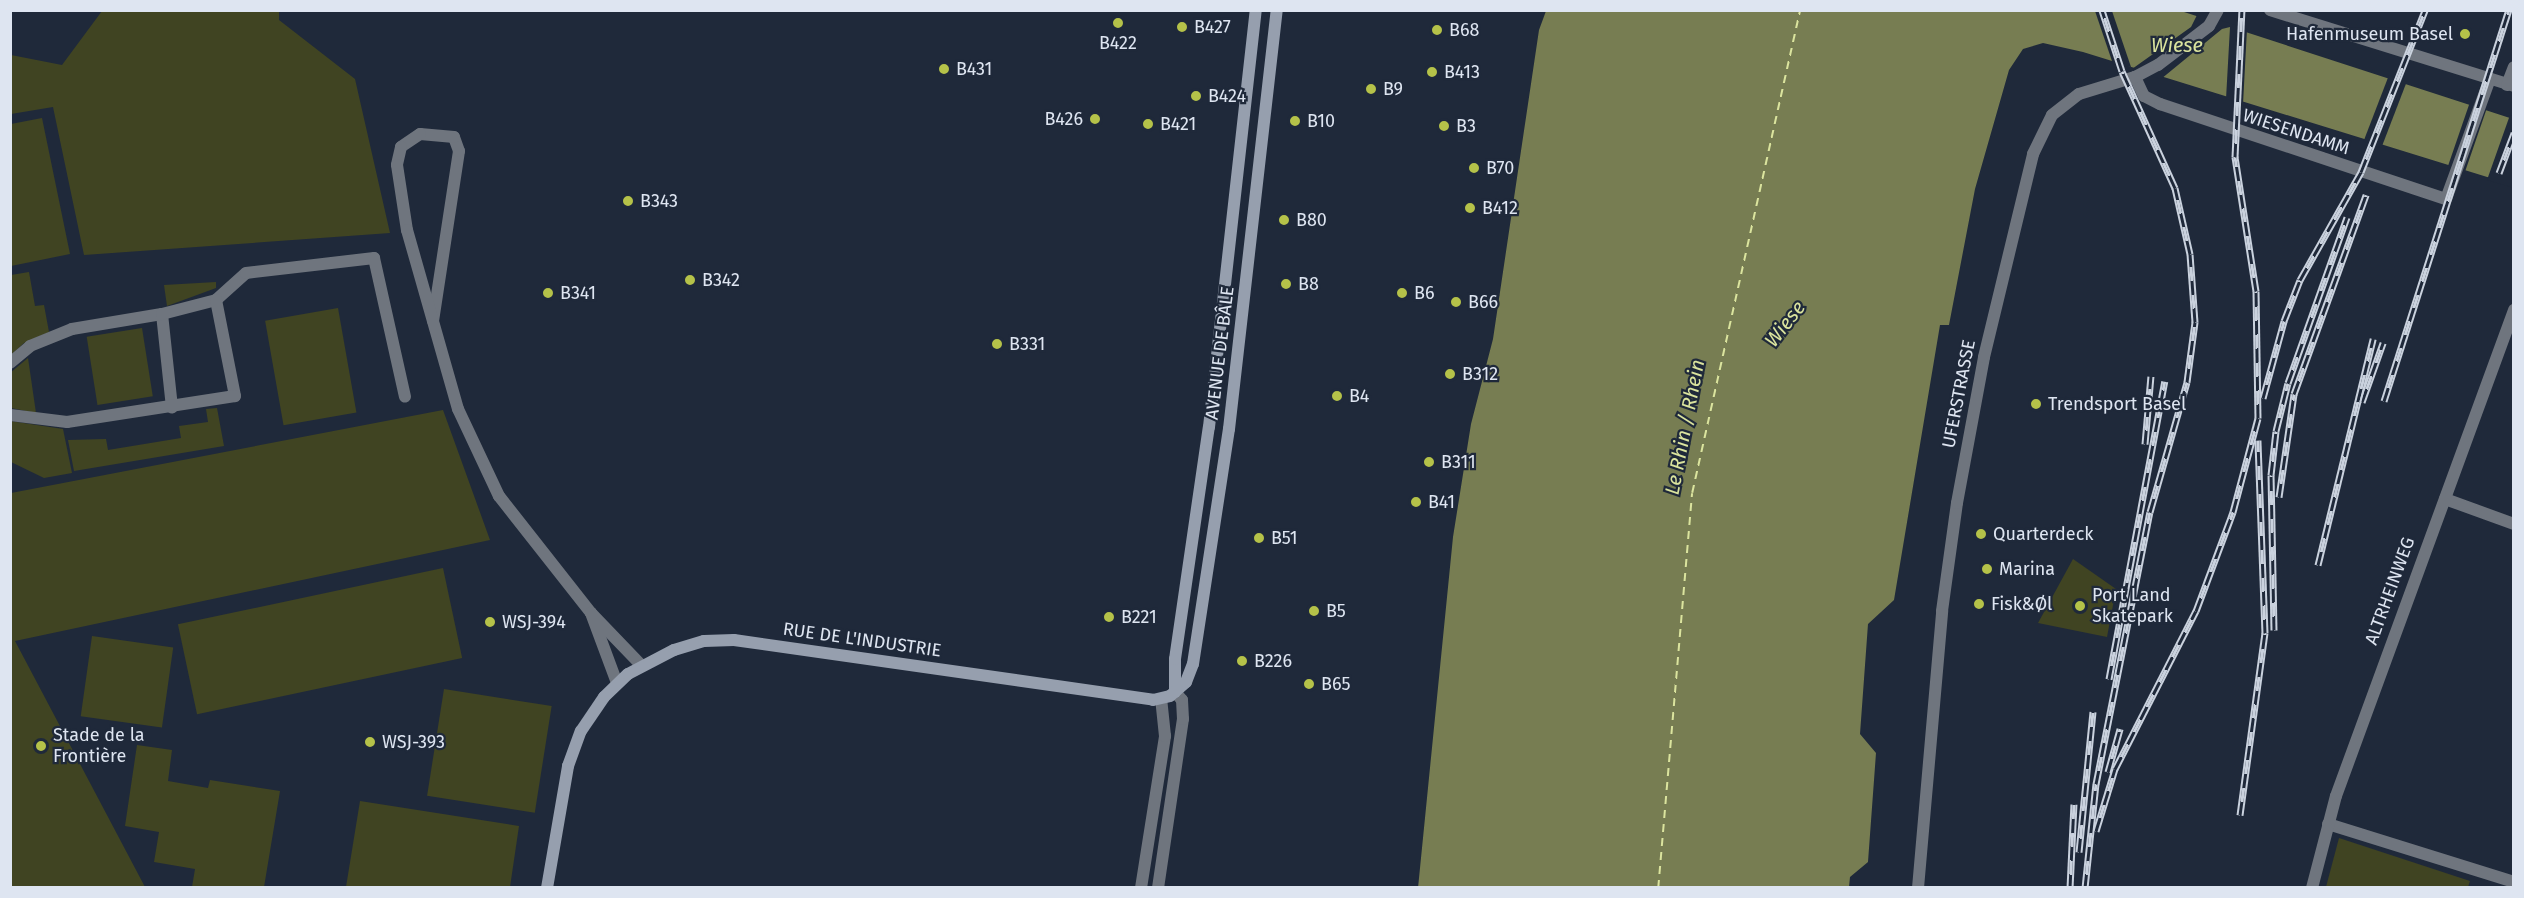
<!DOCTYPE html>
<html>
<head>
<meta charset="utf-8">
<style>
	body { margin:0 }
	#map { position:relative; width:2524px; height:898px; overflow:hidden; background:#1f293a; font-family:"Fira Sans",sans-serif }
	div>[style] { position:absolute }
	.green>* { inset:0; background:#404422; transform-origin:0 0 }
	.water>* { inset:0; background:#777d52 }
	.pier>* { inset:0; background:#1f293a; transform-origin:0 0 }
	.ferry>* { height:1.5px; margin-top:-0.75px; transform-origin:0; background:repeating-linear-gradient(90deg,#dbe49e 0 8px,transparent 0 14px) }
	.minor>* { height:12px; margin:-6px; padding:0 6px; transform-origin:6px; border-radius:6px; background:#6f757e }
	.secondary>* { height:12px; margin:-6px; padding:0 6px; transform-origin:6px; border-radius:6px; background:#969fae }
	.rail>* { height:7px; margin-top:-3.5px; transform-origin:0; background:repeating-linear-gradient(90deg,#1f293a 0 14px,#cad2de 0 28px); box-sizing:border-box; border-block:2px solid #cad2de }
	.dots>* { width:16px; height:16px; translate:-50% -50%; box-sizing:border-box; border:3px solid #1f293a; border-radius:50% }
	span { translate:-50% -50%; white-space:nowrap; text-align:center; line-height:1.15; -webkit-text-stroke:4.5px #1f293a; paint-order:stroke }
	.poi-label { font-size:18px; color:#dee5f1 }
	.left { translate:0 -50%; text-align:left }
	.right { translate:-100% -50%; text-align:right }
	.street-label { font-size:18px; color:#dee5f1 }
	.water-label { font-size:20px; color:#dbe49e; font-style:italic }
	.frame { position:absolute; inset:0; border:12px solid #dee5f1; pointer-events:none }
</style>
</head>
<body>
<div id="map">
	<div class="green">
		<i style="clip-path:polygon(102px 11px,279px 11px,279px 20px,355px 79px,390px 233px,84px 255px,53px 107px,11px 114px,11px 55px,62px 65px)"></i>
		<i style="clip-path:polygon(42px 118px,70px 254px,11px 266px,11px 124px)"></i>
		<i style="clip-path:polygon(29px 272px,35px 306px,44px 305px,49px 332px,24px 343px,11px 355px,11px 275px)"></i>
		<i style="clip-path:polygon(216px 282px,216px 288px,167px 306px,164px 285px)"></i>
		<i style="left:338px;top:308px;width:106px;height:74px;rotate:80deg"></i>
		<i style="left:142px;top:328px;width:69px;height:56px;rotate:81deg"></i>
		<i style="clip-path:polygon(28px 358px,36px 413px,11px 408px,10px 373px)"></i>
		<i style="clip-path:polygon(217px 408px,224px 446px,74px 471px,68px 440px,106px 439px,108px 450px,181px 438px,179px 426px,208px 422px,206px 409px)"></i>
		<i style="clip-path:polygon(443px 410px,490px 540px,15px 641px,145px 887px,11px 887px,11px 493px)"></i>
		<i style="clip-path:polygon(10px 421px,63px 429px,72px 473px,44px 478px,11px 462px)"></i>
		<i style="clip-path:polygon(2073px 559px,2116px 589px,2107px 637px,2038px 623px)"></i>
		<i style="left:443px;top:568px;width:92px;height:271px;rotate:78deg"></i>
		<i style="left:92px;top:636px;width:82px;height:81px;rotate:8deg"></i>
		<i style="left:444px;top:689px;width:109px;height:108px;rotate:9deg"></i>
		<i style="clip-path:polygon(137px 745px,172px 750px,168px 781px,208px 788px,210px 780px,280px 791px,264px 887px,192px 887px,195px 869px,154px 862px,159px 832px,125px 826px)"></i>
		<i style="clip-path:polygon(360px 801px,519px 826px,510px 887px,346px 887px)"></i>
		<i style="clip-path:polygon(2339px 838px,2470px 881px,2468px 887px,2326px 887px)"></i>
	</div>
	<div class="water">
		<i style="clip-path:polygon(1546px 11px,2181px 11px,2513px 119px,2513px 185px,2083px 52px,2043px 43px,2023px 49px,2009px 70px,1975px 189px,1949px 325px,1940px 325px,1894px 600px,1868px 624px,1860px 734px,1876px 753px,1868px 862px,1850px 877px,1849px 887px,1418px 888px,1453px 537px,1471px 424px,1493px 339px,1539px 30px)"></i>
	</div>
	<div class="pier">
		<i style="clip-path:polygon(2095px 11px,2112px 11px,2131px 67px,2113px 64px)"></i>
		<i style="clip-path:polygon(2198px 13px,2247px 29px,2243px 104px,2226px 99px,2230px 27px,2222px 29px,2161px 79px,2132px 69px,2191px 27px)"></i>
		<i style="left:2389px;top:75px;width:19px;height:71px;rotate:21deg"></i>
		<i style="left:2470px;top:102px;width:18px;height:70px;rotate:19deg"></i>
		<i style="clip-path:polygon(2510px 115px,2514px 116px,2514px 188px,2487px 180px)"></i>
	</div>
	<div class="ferry">
		<i style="left:1658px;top:888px;width:396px;rotate:-85.1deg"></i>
		<i style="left:1692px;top:493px;width:495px;rotate:-77.4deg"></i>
	</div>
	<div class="minor">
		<i style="left:2270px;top:10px;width:256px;rotate:17.3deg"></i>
		<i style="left:2135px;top:77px;width:21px;rotate:65deg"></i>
		<i style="left:2144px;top:96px;width:18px;rotate:27deg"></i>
		<i style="left:2160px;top:104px;width:301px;rotate:18.4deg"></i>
		<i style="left:2446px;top:199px;width:128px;rotate:-69.9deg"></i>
		<i style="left:2507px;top:85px;width:19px;rotate:-69deg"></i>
		<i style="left:216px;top:300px;width:40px;rotate:-42deg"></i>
		<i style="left:246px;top:273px;width:129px;rotate:-6.7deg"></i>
		<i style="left:374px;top:258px;width:142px;rotate:77.4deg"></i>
		<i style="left:162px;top:314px;width:94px;rotate:83.9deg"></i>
		<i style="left:433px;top:321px;width:172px;rotate:-81.3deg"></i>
		<i style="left:459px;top:151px;width:15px;rotate:-110deg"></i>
		<i style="left:454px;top:137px;width:34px;rotate:-175deg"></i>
		<i style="left:420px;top:134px;width:23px;rotate:146deg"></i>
		<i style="left:401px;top:147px;width:18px;rotate:103deg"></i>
		<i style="left:397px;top:165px;width:66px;rotate:81.3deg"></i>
		<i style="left:407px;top:230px;width:186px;rotate:74.1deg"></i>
		<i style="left:458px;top:409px;width:96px;rotate:64.8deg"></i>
		<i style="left:499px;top:496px;width:149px;rotate:51.8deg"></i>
		<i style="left:10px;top:363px;width:26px;rotate:-40deg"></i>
		<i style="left:30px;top:346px;width:45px;rotate:-22deg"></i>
		<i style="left:72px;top:329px;width:91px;rotate:-9.5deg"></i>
		<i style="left:162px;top:314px;width:56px;rotate:-14.5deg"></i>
		<i style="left:216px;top:300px;width:98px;rotate:78.8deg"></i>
		<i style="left:235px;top:396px;width:170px;rotate:171.2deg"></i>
		<i style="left:67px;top:422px;width:57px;rotate:-173deg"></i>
		<i style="left:2445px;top:499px;width:73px;rotate:19.9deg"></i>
		<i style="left:617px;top:683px;width:75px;rotate:-110.4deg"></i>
		<i style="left:591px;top:613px;width:72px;rotate:46.1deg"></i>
		<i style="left:2328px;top:824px;width:195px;rotate:17.3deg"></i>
		<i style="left:1141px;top:888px;width:154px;rotate:-81deg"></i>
		<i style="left:1165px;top:736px;width:37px;rotate:-96deg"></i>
		<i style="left:1158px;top:888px;width:171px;rotate:-81.6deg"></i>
		<i style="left:1183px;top:719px;width:19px;rotate:-93deg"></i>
		<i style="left:1182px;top:700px;width:11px;rotate:-131deg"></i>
		<i style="left:1918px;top:888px;width:278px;rotate:-85deg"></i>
		<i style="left:1942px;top:611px;width:109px;rotate:-82.1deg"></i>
		<i style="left:1957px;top:503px;width:148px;rotate:-79.5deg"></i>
		<i style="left:1984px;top:357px;width:209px;rotate:-76.4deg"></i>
		<i style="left:2033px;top:154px;width:43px;rotate:-64deg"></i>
		<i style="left:2052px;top:115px;width:34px;rotate:-38deg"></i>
		<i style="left:2079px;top:94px;width:59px;rotate:-16.9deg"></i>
		<i style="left:2135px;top:77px;width:26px;rotate:-28deg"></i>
		<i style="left:2158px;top:65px;width:64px;rotate:-37.4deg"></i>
		<i style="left:2209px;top:26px;width:18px;rotate:-61deg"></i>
		<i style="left:2312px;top:888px;width:95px;rotate:-75.4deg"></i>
		<i style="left:2336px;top:796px;width:518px;rotate:-69.88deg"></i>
	</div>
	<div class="secondary">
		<i style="left:1175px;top:692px;width:33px;rotate:-90deg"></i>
		<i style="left:1175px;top:659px;width:234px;rotate:-81.7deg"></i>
		<i style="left:1209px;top:427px;width:420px;rotate:-83.6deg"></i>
		<i style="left:547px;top:888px;width:124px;rotate:-80.2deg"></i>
		<i style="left:568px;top:766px;width:37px;rotate:-70deg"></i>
		<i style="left:581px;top:731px;width:41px;rotate:-55.9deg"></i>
		<i style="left:604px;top:697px;width:33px;rotate:-44deg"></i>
		<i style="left:628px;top:674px;width:52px;rotate:-27.6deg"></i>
		<i style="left:674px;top:650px;width:31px;rotate:-17deg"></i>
		<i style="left:704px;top:641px;width:30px;rotate:-2deg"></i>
		<i style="left:734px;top:640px;width:423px;rotate:8.1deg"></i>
		<i style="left:1153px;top:700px;width:17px;rotate:-13deg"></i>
		<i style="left:1170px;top:696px;width:21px;rotate:-41deg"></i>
		<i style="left:1186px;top:682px;width:19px;rotate:-69deg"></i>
		<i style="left:1193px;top:664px;width:238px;rotate:-81.3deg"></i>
		<i style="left:1229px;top:429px;width:422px;rotate:-83.5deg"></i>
	</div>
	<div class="rail">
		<i style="left:2499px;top:173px;width:43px;rotate:-69.4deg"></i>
		<i style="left:2263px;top:398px;width:80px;rotate:-74.7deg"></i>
		<i style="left:2284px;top:321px;width:44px;rotate:-68.7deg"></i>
		<i style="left:2300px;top:280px;width:124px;rotate:-60.5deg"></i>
		<i style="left:2361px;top:172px;width:174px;rotate:-68.4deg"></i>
		<i style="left:2384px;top:401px;width:410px;rotate:-72.3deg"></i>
		<i style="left:2362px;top:402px;width:63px;rotate:-70.4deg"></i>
		<i style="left:2145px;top:444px;width:68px;rotate:-85deg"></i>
		<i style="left:2279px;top:497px;width:104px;rotate:-81.7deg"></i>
		<i style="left:2294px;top:394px;width:212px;rotate:-70.1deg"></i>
		<i style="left:2318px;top:565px;width:233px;rotate:-76.3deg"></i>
		<i style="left:2274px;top:630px;width:155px;rotate:-91.1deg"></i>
		<i style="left:2271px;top:475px;width:44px;rotate:-83.5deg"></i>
		<i style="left:2276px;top:431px;width:49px;rotate:-76deg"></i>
		<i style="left:2288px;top:383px;width:176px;rotate:-70.4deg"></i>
		<i style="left:2109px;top:679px;width:303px;rotate:-79.4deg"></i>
		<i style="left:2108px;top:772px;width:45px;rotate:-74.4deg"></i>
		<i style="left:2240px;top:815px;width:184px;rotate:-82.2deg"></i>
		<i style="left:2265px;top:633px;width:193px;rotate:-92.1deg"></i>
		<i style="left:2096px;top:831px;width:65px;rotate:-73deg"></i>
		<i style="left:2115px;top:769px;width:178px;rotate:-62.9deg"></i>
		<i style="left:2196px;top:611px;width:106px;rotate:-69.5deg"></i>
		<i style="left:2233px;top:512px;width:97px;rotate:-75.1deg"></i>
		<i style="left:2258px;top:418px;width:127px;rotate:-90.9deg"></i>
		<i style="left:2256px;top:291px;width:136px;rotate:-98.9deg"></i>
		<i style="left:2235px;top:157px;width:147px;rotate:-87.3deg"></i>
		<i style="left:2079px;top:852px;width:141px;rotate:-84.3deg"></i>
		<i style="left:2070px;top:888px;width:84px;rotate:-87.3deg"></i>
		<i style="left:2085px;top:888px;width:105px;rotate:-84deg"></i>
		<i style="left:2096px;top:784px;width:277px;rotate:-78.8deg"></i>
		<i style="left:2150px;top:512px;width:135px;rotate:-74.1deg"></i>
		<i style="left:2187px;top:382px;width:61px;rotate:-82.4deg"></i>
		<i style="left:2195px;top:322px;width:68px;rotate:-94.2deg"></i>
		<i style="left:2190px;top:254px;width:68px;rotate:-102.8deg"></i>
		<i style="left:2175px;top:188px;width:128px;rotate:-114.4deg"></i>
		<i style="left:2122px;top:71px;width:64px;rotate:-108.2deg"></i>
	</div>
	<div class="dots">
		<i style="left:1118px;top:23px;background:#b5c249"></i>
		<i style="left:1182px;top:27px;background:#b5c249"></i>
		<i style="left:1437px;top:30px;background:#b5c249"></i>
		<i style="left:2465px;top:34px;background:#b5c249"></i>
		<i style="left:944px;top:69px;background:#b5c249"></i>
		<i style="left:1432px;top:72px;background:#b5c249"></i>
		<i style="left:1371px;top:89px;background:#b5c249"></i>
		<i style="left:1196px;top:96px;background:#b5c249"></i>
		<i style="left:1095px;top:119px;background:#b5c249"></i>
		<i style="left:1295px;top:121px;background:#b5c249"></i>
		<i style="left:1148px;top:124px;background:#b5c249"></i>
		<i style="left:1444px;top:126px;background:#b5c249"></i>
		<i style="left:1474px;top:168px;background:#b5c249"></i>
		<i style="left:628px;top:201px;background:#b5c249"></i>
		<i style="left:1470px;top:208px;background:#b5c249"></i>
		<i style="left:1284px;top:220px;background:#b5c249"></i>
		<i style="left:690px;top:280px;background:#b5c249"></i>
		<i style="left:1286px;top:284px;background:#b5c249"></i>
		<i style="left:548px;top:293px;background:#b5c249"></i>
		<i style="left:1402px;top:293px;background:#b5c249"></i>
		<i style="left:1456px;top:302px;background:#b5c249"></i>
		<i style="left:997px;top:344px;background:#b5c249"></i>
		<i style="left:1450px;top:374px;background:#b5c249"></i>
		<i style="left:1337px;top:396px;background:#b5c249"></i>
		<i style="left:2036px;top:404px;background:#b5c249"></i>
		<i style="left:1429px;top:462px;background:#b5c249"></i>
		<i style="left:1416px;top:502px;background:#b5c249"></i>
		<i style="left:1981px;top:534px;background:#b5c249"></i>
		<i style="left:1259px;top:538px;background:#b5c249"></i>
		<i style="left:1987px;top:569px;background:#b5c249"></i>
		<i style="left:1979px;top:604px;background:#b5c249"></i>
		<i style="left:2080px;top:606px;background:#b5c249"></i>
		<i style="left:1314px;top:611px;background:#b5c249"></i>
		<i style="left:1109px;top:617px;background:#b5c249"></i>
		<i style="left:490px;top:622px;background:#b5c249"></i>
		<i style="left:1242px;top:661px;background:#b5c249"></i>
		<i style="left:1309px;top:684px;background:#b5c249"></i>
		<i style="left:370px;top:742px;background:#b5c249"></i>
		<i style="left:41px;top:746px;background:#b5c249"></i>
	</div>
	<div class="poi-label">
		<span class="left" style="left:1194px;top:27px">B427</span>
		<span class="left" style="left:1449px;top:30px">B68</span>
		<span class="right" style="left:2453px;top:34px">Hafenmuseum Basel</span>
		<span style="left:1118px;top:43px">B422</span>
		<span class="left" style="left:956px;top:69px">B431</span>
		<span class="left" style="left:1444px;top:72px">B413</span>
		<span class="left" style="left:1383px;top:89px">B9</span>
		<span class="left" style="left:1208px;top:96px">B424</span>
		<span class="right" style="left:1083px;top:119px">B426</span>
		<span class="left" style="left:1307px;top:121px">B10</span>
		<span class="left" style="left:1160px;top:124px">B421</span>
		<span class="left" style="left:1456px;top:126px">B3</span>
		<span class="left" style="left:1486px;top:168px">B70</span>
		<span class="left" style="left:640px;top:201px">B343</span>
		<span class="left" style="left:1482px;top:208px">B412</span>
		<span class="left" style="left:1296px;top:220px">B80</span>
		<span class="left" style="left:702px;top:280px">B342</span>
		<span class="left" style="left:1298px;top:284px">B8</span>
		<span class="left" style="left:560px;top:293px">B341</span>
		<span class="left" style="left:1414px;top:293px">B6</span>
		<span class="left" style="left:1468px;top:302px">B66</span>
		<span class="left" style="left:1009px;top:344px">B331</span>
		<span class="left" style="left:1462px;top:374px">B312</span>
		<span class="left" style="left:1349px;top:396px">B4</span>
		<span class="left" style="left:2048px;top:404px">Trendsport Basel</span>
		<span class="left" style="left:1441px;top:462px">B311</span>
		<span class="left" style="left:1428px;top:502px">B41</span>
		<span class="left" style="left:1993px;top:534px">Quarterdeck</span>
		<span class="left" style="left:1271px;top:538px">B51</span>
		<span class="left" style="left:1999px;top:569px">Marina</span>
		<span class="left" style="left:2092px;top:606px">Port Land<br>Skatepark</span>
		<span class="left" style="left:1991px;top:604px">Fisk&amp;Øl</span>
		<span class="left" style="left:1326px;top:611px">B5</span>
		<span class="left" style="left:1121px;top:617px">B221</span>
		<span class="left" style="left:502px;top:622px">WSJ-394</span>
		<span class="left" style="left:1254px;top:661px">B226</span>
		<span class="left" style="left:1321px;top:684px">B65</span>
		<span class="left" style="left:53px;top:746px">Stade de la<br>Frontière</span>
		<span class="left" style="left:382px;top:742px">WSJ-393</span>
	</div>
	<div class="street-label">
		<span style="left:2296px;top:132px;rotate:18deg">WIESENDAMM</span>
		<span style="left:1220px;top:353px;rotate:-83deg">AVENUE DE BÂLE</span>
		<span style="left:1959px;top:394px;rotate:-79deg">UFERSTRASSE</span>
		<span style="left:2390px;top:591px;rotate:-70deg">ALTRHEINWEG</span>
		<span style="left:862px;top:640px;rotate:8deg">RUE DE L'INDUSTRIE</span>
	</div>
	<div class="water-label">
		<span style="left:2177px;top:45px">Wiese</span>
		<span style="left:1785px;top:324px;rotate:-52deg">Wiese</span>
		<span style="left:1685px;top:427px;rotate:-79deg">Le Rhin / Rhein</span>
	</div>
	<div class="frame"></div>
</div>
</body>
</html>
